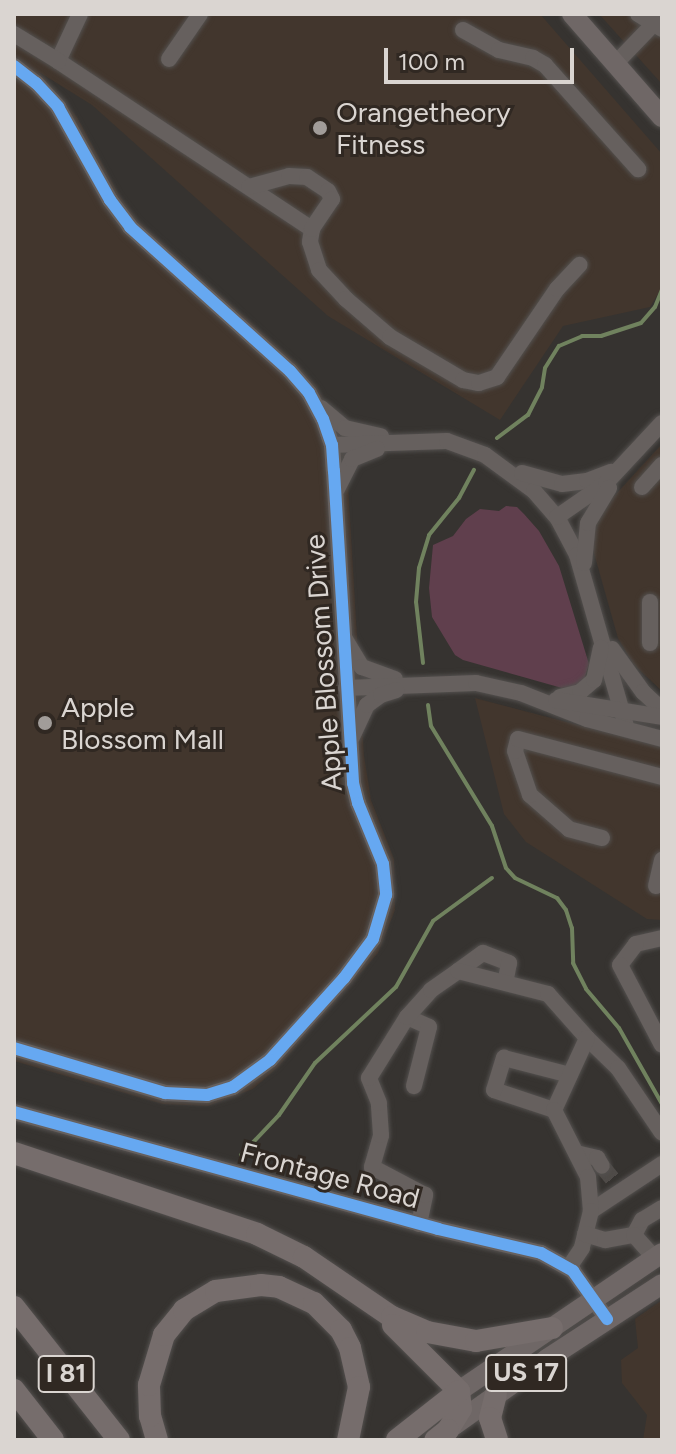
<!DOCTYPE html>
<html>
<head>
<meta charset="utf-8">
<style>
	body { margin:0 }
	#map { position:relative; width:676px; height:1454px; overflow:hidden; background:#363330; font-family:Figtree,sans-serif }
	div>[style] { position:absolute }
	.built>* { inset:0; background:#42362d }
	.green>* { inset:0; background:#603f4d }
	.stream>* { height:4px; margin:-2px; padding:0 2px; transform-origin:2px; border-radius:2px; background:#70825e }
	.minor-tunnel>* { height:16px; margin-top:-8px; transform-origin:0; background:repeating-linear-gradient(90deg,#4f4b48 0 16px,transparent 0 24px) }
	.roads { filter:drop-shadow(0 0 2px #53504e) drop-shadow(0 0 2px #53504e) }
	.minor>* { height:16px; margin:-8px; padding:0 8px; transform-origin:8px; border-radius:8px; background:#66605e }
	.major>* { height:20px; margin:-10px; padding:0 10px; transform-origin:10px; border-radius:10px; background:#6f6766 }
	.highway>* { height:22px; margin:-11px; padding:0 11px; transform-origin:11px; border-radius:11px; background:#766d6c }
	.cycleway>* { height:12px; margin:-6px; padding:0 6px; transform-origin:6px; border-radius:6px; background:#66a8f1 }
	.dots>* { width:22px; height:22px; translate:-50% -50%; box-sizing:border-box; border:4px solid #302822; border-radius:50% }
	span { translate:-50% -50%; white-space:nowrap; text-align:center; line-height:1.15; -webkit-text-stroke:6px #302822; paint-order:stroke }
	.shield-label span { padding:2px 6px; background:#302822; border:2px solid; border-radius:6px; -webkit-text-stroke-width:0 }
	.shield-label { font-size:26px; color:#dad5d1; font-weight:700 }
	.poi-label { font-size:28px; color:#dad5d1 }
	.left { translate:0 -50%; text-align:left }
	.street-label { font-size:28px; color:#dad5d1 }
	.frame { position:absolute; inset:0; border:16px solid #dad5d1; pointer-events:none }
	.scale { position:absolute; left:384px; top:48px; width:190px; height:36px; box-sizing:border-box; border:4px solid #dad5d1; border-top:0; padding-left:10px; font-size:24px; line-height:28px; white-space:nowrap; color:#dad5d1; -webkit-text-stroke:6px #302822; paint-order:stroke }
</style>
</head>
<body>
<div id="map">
	<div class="built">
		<i style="clip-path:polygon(14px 14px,540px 14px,662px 154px,662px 287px,650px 307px,563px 326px,500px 420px,328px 316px,92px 105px,39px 72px,77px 117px,119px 195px,137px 220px,297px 364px,317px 387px,337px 426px,347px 466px,364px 756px,371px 800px,394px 859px,395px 910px,378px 953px,278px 1067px,253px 1089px,208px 1106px,163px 1104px,14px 1061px)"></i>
		<i style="clip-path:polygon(599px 14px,662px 14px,662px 84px,652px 73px)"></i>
		<i style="clip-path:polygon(662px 444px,662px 691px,633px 664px,618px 638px,592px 546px,593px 529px,606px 505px)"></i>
		<i style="clip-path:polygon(475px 698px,662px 747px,662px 920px,647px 919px,526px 842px,504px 814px)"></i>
		<i style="clip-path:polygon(662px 1300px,662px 1440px,643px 1440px,647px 1415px,622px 1383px,621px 1360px,638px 1348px,635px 1319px)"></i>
	</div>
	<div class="green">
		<i style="clip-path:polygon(506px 506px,517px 507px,524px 514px,539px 531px,559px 566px,589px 664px,584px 680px,575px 686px,562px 688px,463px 660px,455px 655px,432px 617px,429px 588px,433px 545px,453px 536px,466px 519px,480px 509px,499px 511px)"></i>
	</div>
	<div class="stream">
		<i style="left:497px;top:438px;width:39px;rotate:-37deg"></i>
		<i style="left:528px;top:415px;width:31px;rotate:-63deg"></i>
		<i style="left:542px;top:387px;width:19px;rotate:-81deg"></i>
		<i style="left:545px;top:368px;width:26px;rotate:-58deg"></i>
		<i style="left:559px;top:346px;width:25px;rotate:-23deg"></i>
		<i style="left:582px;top:336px;width:19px"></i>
		<i style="left:601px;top:336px;width:42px;rotate:-18deg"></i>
		<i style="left:641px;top:323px;width:21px;rotate:-49deg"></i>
		<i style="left:655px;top:307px;width:18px;rotate:-68deg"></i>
		<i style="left:423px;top:663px;width:61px;rotate:-96.5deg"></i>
		<i style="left:416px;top:602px;width:34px;rotate:-85deg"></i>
		<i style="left:419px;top:568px;width:34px;rotate:-73deg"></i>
		<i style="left:429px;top:535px;width:48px;rotate:-51deg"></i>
		<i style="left:459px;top:498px;width:32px;rotate:-62deg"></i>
		<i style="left:428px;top:705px;width:21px;rotate:82deg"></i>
		<i style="left:431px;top:726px;width:117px;rotate:58.6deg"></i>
		<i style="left:492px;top:826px;width:44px;rotate:71.6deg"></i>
		<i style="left:506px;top:868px;width:13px;rotate:48deg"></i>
		<i style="left:515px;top:878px;width:47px;rotate:25.5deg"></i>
		<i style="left:557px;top:898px;width:15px;rotate:53deg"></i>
		<i style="left:566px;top:910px;width:19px;rotate:72deg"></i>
		<i style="left:572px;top:928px;width:35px;rotate:88deg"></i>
		<i style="left:573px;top:963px;width:29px;rotate:63deg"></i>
		<i style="left:586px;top:989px;width:51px;rotate:49.8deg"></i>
		<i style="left:619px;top:1028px;width:87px;rotate:60.5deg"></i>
		<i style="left:241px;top:1155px;width:55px;rotate:-46.5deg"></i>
		<i style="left:279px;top:1115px;width:63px;rotate:-55.3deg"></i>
		<i style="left:315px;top:1063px;width:111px;rotate:-43.2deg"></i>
		<i style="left:396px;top:987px;width:76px;rotate:-60.7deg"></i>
		<i style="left:433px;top:921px;width:73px;rotate:-36.1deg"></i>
	</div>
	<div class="minor-tunnel">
		<i style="left:602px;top:1166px;width:19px;rotate:51deg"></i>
	</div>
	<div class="roads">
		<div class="minor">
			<i style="left:80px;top:14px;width:52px;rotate:115.1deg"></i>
			<i style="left:58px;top:61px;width:305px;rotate:33.5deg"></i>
			<i style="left:312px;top:229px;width:13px;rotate:99deg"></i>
			<i style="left:310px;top:242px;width:29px;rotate:72deg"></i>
			<i style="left:319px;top:270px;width:40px;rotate:47deg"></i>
			<i style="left:346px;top:299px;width:58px;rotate:40.8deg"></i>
			<i style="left:390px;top:337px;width:85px;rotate:30.5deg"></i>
			<i style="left:463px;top:380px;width:16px;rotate:11deg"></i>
			<i style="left:479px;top:383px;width:19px;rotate:-18deg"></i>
			<i style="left:497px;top:377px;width:107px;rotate:-55.7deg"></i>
			<i style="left:557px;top:289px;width:33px;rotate:-47deg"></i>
			<i style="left:638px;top:14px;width:28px;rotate:32deg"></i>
			<i style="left:463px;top:30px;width:41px;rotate:29.1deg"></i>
			<i style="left:499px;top:50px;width:35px;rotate:13deg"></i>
			<i style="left:533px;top:58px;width:14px;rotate:30deg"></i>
			<i style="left:545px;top:65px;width:140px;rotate:48.2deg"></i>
			<i style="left:14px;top:34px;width:52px;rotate:31.5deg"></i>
			<i style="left:169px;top:59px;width:55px;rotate:-55.4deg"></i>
			<i style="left:615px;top:64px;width:68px;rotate:-46.2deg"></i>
			<i style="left:14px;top:66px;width:28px;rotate:38deg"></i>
			<i style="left:36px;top:83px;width:33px;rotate:47deg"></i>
			<i style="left:58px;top:107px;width:107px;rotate:60.8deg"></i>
			<i style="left:110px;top:200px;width:34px;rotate:53deg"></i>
			<i style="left:130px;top:227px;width:215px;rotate:42deg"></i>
			<i style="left:290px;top:371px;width:29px;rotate:49deg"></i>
			<i style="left:309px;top:393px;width:30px;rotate:62deg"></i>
			<i style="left:323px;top:419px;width:28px;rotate:71deg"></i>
			<i style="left:332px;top:445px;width:26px;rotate:86deg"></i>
			<i style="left:334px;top:471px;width:313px;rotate:86.5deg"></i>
			<i style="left:353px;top:783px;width:21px;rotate:76deg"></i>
			<i style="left:358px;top:803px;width:66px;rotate:67.7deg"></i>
			<i style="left:383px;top:864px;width:31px;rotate:84deg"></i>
			<i style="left:386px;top:895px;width:46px;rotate:106.5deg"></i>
			<i style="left:373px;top:939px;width:49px;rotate:126.6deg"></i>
			<i style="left:344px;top:978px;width:110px;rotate:132.1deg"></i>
			<i style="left:270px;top:1060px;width:46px;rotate:143.9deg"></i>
			<i style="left:233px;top:1087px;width:27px;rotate:163deg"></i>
			<i style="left:207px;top:1095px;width:42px;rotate:-177.3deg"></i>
			<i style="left:165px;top:1093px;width:158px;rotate:-163.4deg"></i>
			<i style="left:249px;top:187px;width:41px;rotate:-15.4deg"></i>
			<i style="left:289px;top:176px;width:18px;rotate:3deg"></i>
			<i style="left:307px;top:177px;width:25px;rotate:34deg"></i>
			<i style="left:328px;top:191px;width:9px;rotate:63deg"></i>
			<i style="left:332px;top:199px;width:36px;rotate:124deg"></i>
			<i style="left:321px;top:408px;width:31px;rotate:40deg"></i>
			<i style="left:345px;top:428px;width:37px;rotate:13deg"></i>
			<i style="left:332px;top:445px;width:115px;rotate:-2deg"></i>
			<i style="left:447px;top:441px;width:40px;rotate:20.2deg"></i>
			<i style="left:485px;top:455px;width:61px;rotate:36.3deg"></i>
			<i style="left:534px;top:491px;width:35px;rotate:49deg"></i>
			<i style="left:557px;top:517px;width:43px;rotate:62.2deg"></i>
			<i style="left:577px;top:555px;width:181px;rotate:74deg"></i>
			<i style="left:522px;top:473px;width:41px;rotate:15.4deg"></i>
			<i style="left:562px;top:484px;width:25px;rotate:-7deg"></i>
			<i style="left:587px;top:481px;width:26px;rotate:-21deg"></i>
			<i style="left:642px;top:487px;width:30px;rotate:-48deg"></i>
			<i style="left:337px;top:489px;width:34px;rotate:-63deg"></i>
			<i style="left:352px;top:459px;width:27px;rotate:-22deg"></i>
			<i style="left:557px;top:517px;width:60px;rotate:-34.8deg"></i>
			<i style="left:606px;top:483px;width:82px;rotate:-47deg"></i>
			<i style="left:584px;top:563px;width:40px;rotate:-84.3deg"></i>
			<i style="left:588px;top:523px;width:41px;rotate:-59deg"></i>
			<i style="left:345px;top:639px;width:33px;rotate:59deg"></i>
			<i style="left:362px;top:667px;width:35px;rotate:20deg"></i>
			<i style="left:650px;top:643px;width:41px;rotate:-90deg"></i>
			<i style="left:612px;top:649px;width:53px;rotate:54.2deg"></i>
			<i style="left:643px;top:692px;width:26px;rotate:43deg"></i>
			<i style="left:346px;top:688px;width:130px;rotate:-2.2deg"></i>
			<i style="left:476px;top:683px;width:46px;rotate:12.5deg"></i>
			<i style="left:521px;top:693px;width:71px;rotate:21.5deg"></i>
			<i style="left:587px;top:719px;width:78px;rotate:14.9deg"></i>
			<i style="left:560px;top:697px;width:21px;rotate:-14deg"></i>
			<i style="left:580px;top:692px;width:18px;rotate:-41deg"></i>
			<i style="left:594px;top:680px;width:33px;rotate:-78deg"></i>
			<i style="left:556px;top:700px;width:107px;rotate:9.1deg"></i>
			<i style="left:352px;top:737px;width:35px;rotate:-65deg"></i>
			<i style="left:367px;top:705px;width:17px;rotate:-36deg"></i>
			<i style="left:381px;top:695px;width:16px;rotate:-18deg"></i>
			<i style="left:602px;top:838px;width:34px;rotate:-165deg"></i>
			<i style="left:569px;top:829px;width:52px;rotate:-138.9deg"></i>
			<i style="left:530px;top:795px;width:46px;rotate:-108.8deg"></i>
			<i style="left:515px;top:751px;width:12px;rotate:-76deg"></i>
			<i style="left:518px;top:739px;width:149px;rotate:14.8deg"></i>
			<i style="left:656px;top:886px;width:27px;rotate:-77deg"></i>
			<i style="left:662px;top:938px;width:27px;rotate:167deg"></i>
			<i style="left:636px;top:944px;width:26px;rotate:127deg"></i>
			<i style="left:620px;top:965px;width:90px;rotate:62.3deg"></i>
			<i style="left:458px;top:971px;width:31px;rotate:-36deg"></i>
			<i style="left:483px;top:953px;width:28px;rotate:21deg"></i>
			<i style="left:509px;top:963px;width:20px;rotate:101deg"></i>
			<i style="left:407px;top:1017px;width:24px;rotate:24deg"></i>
			<i style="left:429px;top:1027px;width:61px;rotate:104.3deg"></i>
			<i style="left:587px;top:1038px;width:43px;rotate:44.1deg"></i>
			<i style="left:618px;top:1068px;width:78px;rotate:55.9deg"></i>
			<i style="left:554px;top:1110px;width:63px;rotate:-161.6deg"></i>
			<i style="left:494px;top:1090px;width:34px;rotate:-73deg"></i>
			<i style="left:504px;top:1058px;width:68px;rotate:14.4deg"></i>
			<i style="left:14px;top:1112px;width:440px;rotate:15.4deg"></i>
			<i style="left:438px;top:1229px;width:106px;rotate:13.1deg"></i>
			<i style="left:541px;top:1253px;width:37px;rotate:29deg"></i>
			<i style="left:573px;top:1271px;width:59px;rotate:54.7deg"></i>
			<i style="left:576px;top:1153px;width:22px;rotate:13deg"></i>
			<i style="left:597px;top:1158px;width:9px;rotate:58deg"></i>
			<i style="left:591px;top:1211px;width:85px;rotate:-33.5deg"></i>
			<i style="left:419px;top:1224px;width:30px;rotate:-78deg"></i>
			<i style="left:425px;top:1195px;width:60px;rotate:-152.2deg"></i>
			<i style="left:372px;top:1167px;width:33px;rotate:-74deg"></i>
			<i style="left:381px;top:1135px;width:32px;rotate:-94deg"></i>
			<i style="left:379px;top:1103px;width:27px;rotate:-112deg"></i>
			<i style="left:369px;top:1078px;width:72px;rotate:-58.1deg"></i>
			<i style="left:407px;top:1017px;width:36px;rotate:-48deg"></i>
			<i style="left:431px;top:990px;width:33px;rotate:-35deg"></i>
			<i style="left:458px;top:971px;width:93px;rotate:14.3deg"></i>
			<i style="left:548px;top:994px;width:59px;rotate:48.4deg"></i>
			<i style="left:587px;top:1038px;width:79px;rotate:114.6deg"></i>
			<i style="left:554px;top:1110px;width:75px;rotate:63.1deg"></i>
			<i style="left:588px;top:1177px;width:34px;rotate:85deg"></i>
			<i style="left:591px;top:1211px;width:38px;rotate:104deg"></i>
			<i style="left:582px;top:1248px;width:23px;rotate:124deg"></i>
			<i style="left:585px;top:1234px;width:21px;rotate:17deg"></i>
			<i style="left:605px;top:1240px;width:29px;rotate:-10deg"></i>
			<i style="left:634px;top:1235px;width:17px;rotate:-62deg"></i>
			<i style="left:642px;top:1220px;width:23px;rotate:-31deg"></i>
			<i style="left:634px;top:1235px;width:31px;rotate:48deg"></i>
		</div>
		<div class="major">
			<i style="left:572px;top:14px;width:137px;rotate:48.9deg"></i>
			<i style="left:459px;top:1391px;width:245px;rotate:-34.2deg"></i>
			<i style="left:450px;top:1428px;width:119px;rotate:-35.4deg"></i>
			<i style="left:547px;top:1359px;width:137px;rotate:-33.1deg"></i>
		</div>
		<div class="highway">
			<i style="left:14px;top:1153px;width:256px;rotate:18.4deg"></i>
			<i style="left:257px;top:1234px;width:52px;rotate:26.1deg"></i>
			<i style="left:304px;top:1257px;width:107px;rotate:34.3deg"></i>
			<i style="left:392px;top:1317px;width:38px;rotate:23deg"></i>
			<i style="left:427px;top:1332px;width:50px;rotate:10.4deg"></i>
			<i style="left:476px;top:1341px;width:77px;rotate:-9.7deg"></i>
			<i style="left:14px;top:1307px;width:169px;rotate:51.7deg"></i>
			<i style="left:393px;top:1325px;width:93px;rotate:45deg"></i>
			<i style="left:459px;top:1391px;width:18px;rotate:84deg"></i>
			<i style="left:461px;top:1409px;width:25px;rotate:122deg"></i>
			<i style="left:448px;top:1430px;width:16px;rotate:142deg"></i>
			<i style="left:14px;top:1390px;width:63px;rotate:52deg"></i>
			<i style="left:496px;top:1394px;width:25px;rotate:104deg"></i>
			<i style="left:490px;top:1418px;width:23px;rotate:72deg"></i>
			<i style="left:157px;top:1440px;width:25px;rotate:-106deg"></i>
			<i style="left:150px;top:1416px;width:31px;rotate:-92deg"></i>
			<i style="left:149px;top:1385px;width:52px;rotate:-73.3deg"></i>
			<i style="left:164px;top:1335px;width:32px;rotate:-51deg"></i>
			<i style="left:184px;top:1310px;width:37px;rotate:-31deg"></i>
			<i style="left:216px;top:1291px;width:45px;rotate:-7.6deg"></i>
			<i style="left:261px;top:1285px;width:18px;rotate:6deg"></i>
			<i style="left:279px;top:1287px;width:38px;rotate:25deg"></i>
			<i style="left:314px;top:1303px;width:38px;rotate:45deg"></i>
			<i style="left:341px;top:1330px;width:20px;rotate:63deg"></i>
			<i style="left:350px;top:1348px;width:40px;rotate:77deg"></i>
			<i style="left:359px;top:1387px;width:54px;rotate:101.7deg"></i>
			<i style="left:397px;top:1440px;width:79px;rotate:-38.3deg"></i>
		</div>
	</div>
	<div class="cycleway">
		<i style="left:14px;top:66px;width:28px;rotate:38deg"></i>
		<i style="left:36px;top:83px;width:33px;rotate:47deg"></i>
		<i style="left:58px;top:107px;width:107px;rotate:60.8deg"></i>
		<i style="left:110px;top:200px;width:34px;rotate:53deg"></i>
		<i style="left:130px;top:227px;width:215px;rotate:42deg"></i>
		<i style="left:290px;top:371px;width:29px;rotate:49deg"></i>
		<i style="left:309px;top:393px;width:30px;rotate:62deg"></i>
		<i style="left:323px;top:419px;width:28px;rotate:71deg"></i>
		<i style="left:332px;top:445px;width:26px;rotate:86deg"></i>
		<i style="left:334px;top:471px;width:313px;rotate:86.5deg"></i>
		<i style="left:353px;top:783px;width:21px;rotate:76deg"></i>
		<i style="left:358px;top:803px;width:66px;rotate:67.7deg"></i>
		<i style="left:383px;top:864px;width:31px;rotate:84deg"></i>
		<i style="left:386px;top:895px;width:46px;rotate:106.5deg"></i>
		<i style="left:373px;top:939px;width:49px;rotate:126.6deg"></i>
		<i style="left:344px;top:978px;width:110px;rotate:132.1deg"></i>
		<i style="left:270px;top:1060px;width:46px;rotate:143.9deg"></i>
		<i style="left:233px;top:1087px;width:27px;rotate:163deg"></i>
		<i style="left:207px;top:1095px;width:42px;rotate:-177.3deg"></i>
		<i style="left:165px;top:1093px;width:158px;rotate:-163.4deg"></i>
		<i style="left:14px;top:1112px;width:440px;rotate:15.4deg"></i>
		<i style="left:438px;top:1229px;width:106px;rotate:13.1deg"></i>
		<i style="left:541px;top:1253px;width:37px;rotate:29deg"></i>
		<i style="left:573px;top:1271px;width:59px;rotate:54.7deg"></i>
	</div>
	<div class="dots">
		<i style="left:320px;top:128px;background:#a19c99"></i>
		<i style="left:45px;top:723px;background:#a19c99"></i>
	</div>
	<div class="shield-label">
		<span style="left:526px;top:1373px">US 17</span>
		<span style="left:66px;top:1374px">I 81</span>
	</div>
	<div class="poi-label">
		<span class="left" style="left:336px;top:128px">Orangetheory<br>Fitness</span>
		<span class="left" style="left:61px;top:723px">Apple<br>Blossom Mall</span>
	</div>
	<div class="street-label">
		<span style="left:323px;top:663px;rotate:-94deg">Apple Blossom Drive</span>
		<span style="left:330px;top:1175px;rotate:15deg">Frontage Road</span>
	</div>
	<div class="frame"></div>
	<div class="scale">100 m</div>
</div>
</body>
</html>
